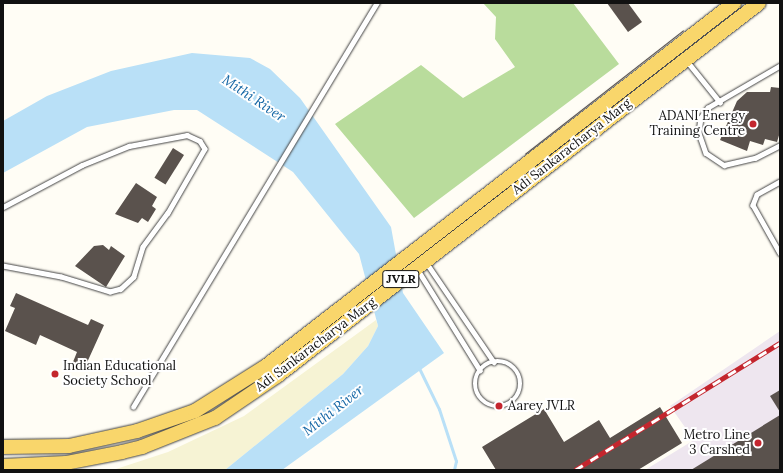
<!DOCTYPE html>
<html>
<head>
<meta charset="utf-8">
<style>
	body { margin:0 }
	#map { position:relative; width:783px; height:473px; overflow:hidden; background:#fffdf5; font-family:Lora,serif }
	div>[style] { position:absolute }
	.industrial>* { inset:0; background:#eee6ef }
	.farmland>* { inset:0; background:#f6f3d4 }
	.forest>* { inset:0; background:#b9dc9c }
	.water>* { inset:0; background:#b9e0f7 }
	.stream>* { height:3px; margin:-1.5px; padding:0 1.5px; transform-origin:1.5px; border-radius:1.5px; background:#b9e0f7 }
	.building>* { inset:0; background:#5a524d; transform-origin:0 0 }
	.roads { filter:drop-shadow(0 0 1px #444) drop-shadow(0 0 1px #444) }
	.lane>* { height:4.5px; margin:-2.25px; padding:0 2.25px; transform-origin:2.25px; border-radius:2.25px; background:#fff }
	.lane>.ring { margin:-2.25px; padding:0; box-sizing:content-box; background:none; border:4.5px solid #fff; border-radius:50% }
	.primary>* { height:14px; margin:-7px; padding:0 7px; transform-origin:7px; border-radius:7px; background:#f9d66b }
	.rail>* { height:4.5px; margin-top:-2.25px; transform-origin:0; background:repeating-linear-gradient(90deg,#fff 0 9px,#c4262e 0 18px); box-sizing:border-box; border-block:1px solid #c4262e }
	.dots>* { width:11px; height:11px; translate:-50% -50%; box-sizing:border-box; border:2px solid #fff; border-radius:50% }
	span { translate:-50% -50%; white-space:nowrap; text-align:center; line-height:1.15; -webkit-text-stroke:4px #fff; paint-order:stroke }
	.shield-label span { padding:1px 3px; background:#fff; border:1px solid; border-radius:3px; -webkit-text-stroke-width:0 }
	.shield-label { font-size:12px; color:#111; font-weight:700 }
	.poi-label { font-size:13px; color:#111 }
	.right { translate:-100% -50%; text-align:right }
	.left { translate:0 -50%; text-align:left }
	.street-label { font-size:13px; color:#111 }
	.water-label { font-size:14px; color:#1768a6; font-style:italic }
	.frame { position:absolute; inset:0; border:4px solid #111; pointer-events:none }
</style>
</head>
<body>
<div id="map">
	<div class="industrial">
		<i style="clip-path:polygon(780px 331px,780px 470px,645px 470px,694px 440px,670px 406px)"></i>
	</div>
	<div class="farmland">
		<i style="clip-path:polygon(376px 320px,378px 326px,368px 346px,343px 374px,225px 470px,113px 470px,168px 452px,244px 416px)"></i>
	</div>
	<div class="forest">
		<i style="clip-path:polygon(483px 3px,573px 3px,619px 64px,414px 218px,335px 124px,421px 65px,463px 98px,515px 67px,495px 39px,496px 17px)"></i>
	</div>
	<div class="water">
		<i style="clip-path:polygon(192px 53px,250px 58px,270px 69px,300px 98px,391px 227px,403px 293px,444px 353px,282px 470px,225px 470px,343px 374px,368px 346px,378px 326px,359px 254px,293px 172px,197px 110px,174px 110px,87px 127px,3px 173px,3px 121px,47px 96px,111px 71px)"></i>
	</div>
	<div class="stream">
		<i style="left:419px;top:368px;width:46px;rotate:64deg"></i>
		<i style="left:439px;top:409px;width:55px;rotate:71.9deg"></i>
		<i style="left:456px;top:461px;width:9px;rotate:103deg"></i>
	</div>
	<div class="building">
		<i style="clip-path:polygon(607px 3px,628px 3px,642px 22px,628px 32px)"></i>
		<i style="left:684px;top:31px;width:201px;height:1px;rotate:142deg"></i>
		<i style="clip-path:polygon(771px 87px,780px 88px,780px 132px,777px 142px,765px 139px,763px 145px,750px 141px,747px 151px,720px 140px,737px 101px,747px 92px,770px 92px)"></i>
		<i style="left:173px;top:148px;width:13px;height:35px;rotate:32deg"></i>
		<i style="clip-path:polygon(136px 183px,157px 197px,152px 206px,156px 209px,148px 222px,142px 218px,138px 223px,115px 214px)"></i>
		<i style="clip-path:polygon(103px 245px,109px 250px,111px 246px,125px 256px,106px 287px,75px 266px,94px 246px)"></i>
		<i style="clip-path:polygon(16px 293px,88px 325px,91px 319px,104px 325px,85px 367px,73px 362px,77px 352px,40px 335px,36px 345px,5px 331px,15px 308px,10px 306px)"></i>
		<i style="clip-path:polygon(780px 390px,780px 412px,770px 396px)"></i>
		<i style="clip-path:polygon(660px 407px,682px 443px,638px 470px,496px 470px,482px 447px,544px 409px,564px 442px,599px 420px,610px 438px)"></i>
		<i style="clip-path:polygon(780px 415px,780px 470px,691px 470px)"></i>
	</div>
	<div class="roads">
		<div class="lane">
			<i style="left:687px;top:61px;width:53px;rotate:51.2deg"></i>
			<i style="left:780px;top:66px;width:83px;rotate:149.7deg"></i>
			<i style="left:708px;top:108px;width:12px;rotate:125deg"></i>
			<i style="left:701px;top:118px;width:15px;rotate:98deg"></i>
			<i style="left:699px;top:133px;width:21px;rotate:71deg"></i>
			<i style="left:706px;top:153px;width:22px;rotate:34deg"></i>
			<i style="left:724px;top:165px;width:32px;rotate:-13deg"></i>
			<i style="left:755px;top:158px;width:28px;rotate:-27deg"></i>
			<i style="left:780px;top:182px;width:26px;rotate:151deg"></i>
			<i style="left:757px;top:195px;width:11px;rotate:112deg"></i>
			<i style="left:753px;top:205px;width:55px;rotate:60.6deg"></i>
			<i style="left:3px;top:207px;width:89px;rotate:-28deg"></i>
			<i style="left:82px;top:165px;width:51px;rotate:-22deg"></i>
			<i style="left:129px;top:146px;width:59px;rotate:-10.7deg"></i>
			<i style="left:187px;top:135px;width:14px;rotate:25deg"></i>
			<i style="left:200px;top:141px;width:9px;rotate:58deg"></i>
			<i style="left:205px;top:149px;width:74px;rotate:120deg"></i>
			<i style="left:168px;top:213px;width:42px;rotate:126.3deg"></i>
			<i style="left:143px;top:247px;width:31px;rotate:107deg"></i>
			<i style="left:134px;top:277px;width:18px;rotate:137deg"></i>
			<i style="left:121px;top:289px;width:11px;rotate:165deg"></i>
			<i style="left:110px;top:292px;width:51px;rotate:-163deg"></i>
			<i style="left:61px;top:277px;width:59px;rotate:-169.3deg"></i>
			<i style="left:426px;top:262px;width:121px;rotate:55.8deg"></i>
			<i style="left:418px;top:270px;width:118px;rotate:58.2deg"></i>
			<i class="ring" style="left:475px;top:361px;width:41.5px;height:41.5px"></i>
			<i style="left:133px;top:407px;width:472px;rotate:-58.9deg"></i>
		</div>
		<div class="primary">
			<i style="left:3px;top:447px;width:66px;rotate:-0.9deg"></i>
			<i style="left:69px;top:446px;width:70px;rotate:-12.4deg"></i>
			<i style="left:137px;top:431px;width:61px;rotate:-19deg"></i>
			<i style="left:195px;top:411px;width:83px;rotate:-32.2deg"></i>
			<i style="left:265px;top:367px;width:594px;rotate:-37.82deg"></i>
			<i style="left:3px;top:466px;width:63px;rotate:-2.7deg"></i>
			<i style="left:66px;top:463px;width:57px;rotate:-11.1deg"></i>
			<i style="left:122px;top:452px;width:21px;rotate:-14deg"></i>
			<i style="left:142px;top:447px;width:79px;rotate:-21.7deg"></i>
			<i style="left:215px;top:418px;width:75px;rotate:-34.1deg"></i>
			<i style="left:277px;top:376px;width:609px;rotate:-37.73deg"></i>
		</div>
	</div>
	<div class="rail">
		<i style="left:575px;top:470px;width:241px;rotate:-31.8deg"></i>
	</div>
	<div class="dots">
		<i style="left:753px;top:124px;background:#c4262e"></i>
		<i style="left:55px;top:374px;background:#c4262e"></i>
		<i style="left:499px;top:406px;background:#c4262e"></i>
		<i style="left:758px;top:443px;background:#c4262e"></i>
	</div>
	<div class="shield-label">
		<span style="left:401px;top:279px">JVLR</span>
	</div>
	<div class="poi-label">
		<span class="right" style="left:745px;top:124px">ADANI Energy<br>Training Centre</span>
		<span class="left" style="left:63px;top:374px">Indian Educational<br>Society School</span>
		<span class="left" style="left:508px;top:406px">Aarey JVLR</span>
		<span class="right" style="left:750px;top:443px">Metro Line<br>3 Carshed</span>
	</div>
	<div class="street-label">
		<span style="left:572px;top:147px;rotate:-38deg">Adi Sankaracharya Marg</span>
		<span style="left:316px;top:345px;rotate:-37deg">Adi Sankaracharya Marg</span>
	</div>
	<div class="water-label">
		<span style="left:254px;top:98px;rotate:34deg">Mithi River</span>
		<span style="left:333px;top:410px;rotate:-38deg">Mithi River</span>
	</div>
	<div class="frame"></div>
</div>
</body>
</html>
